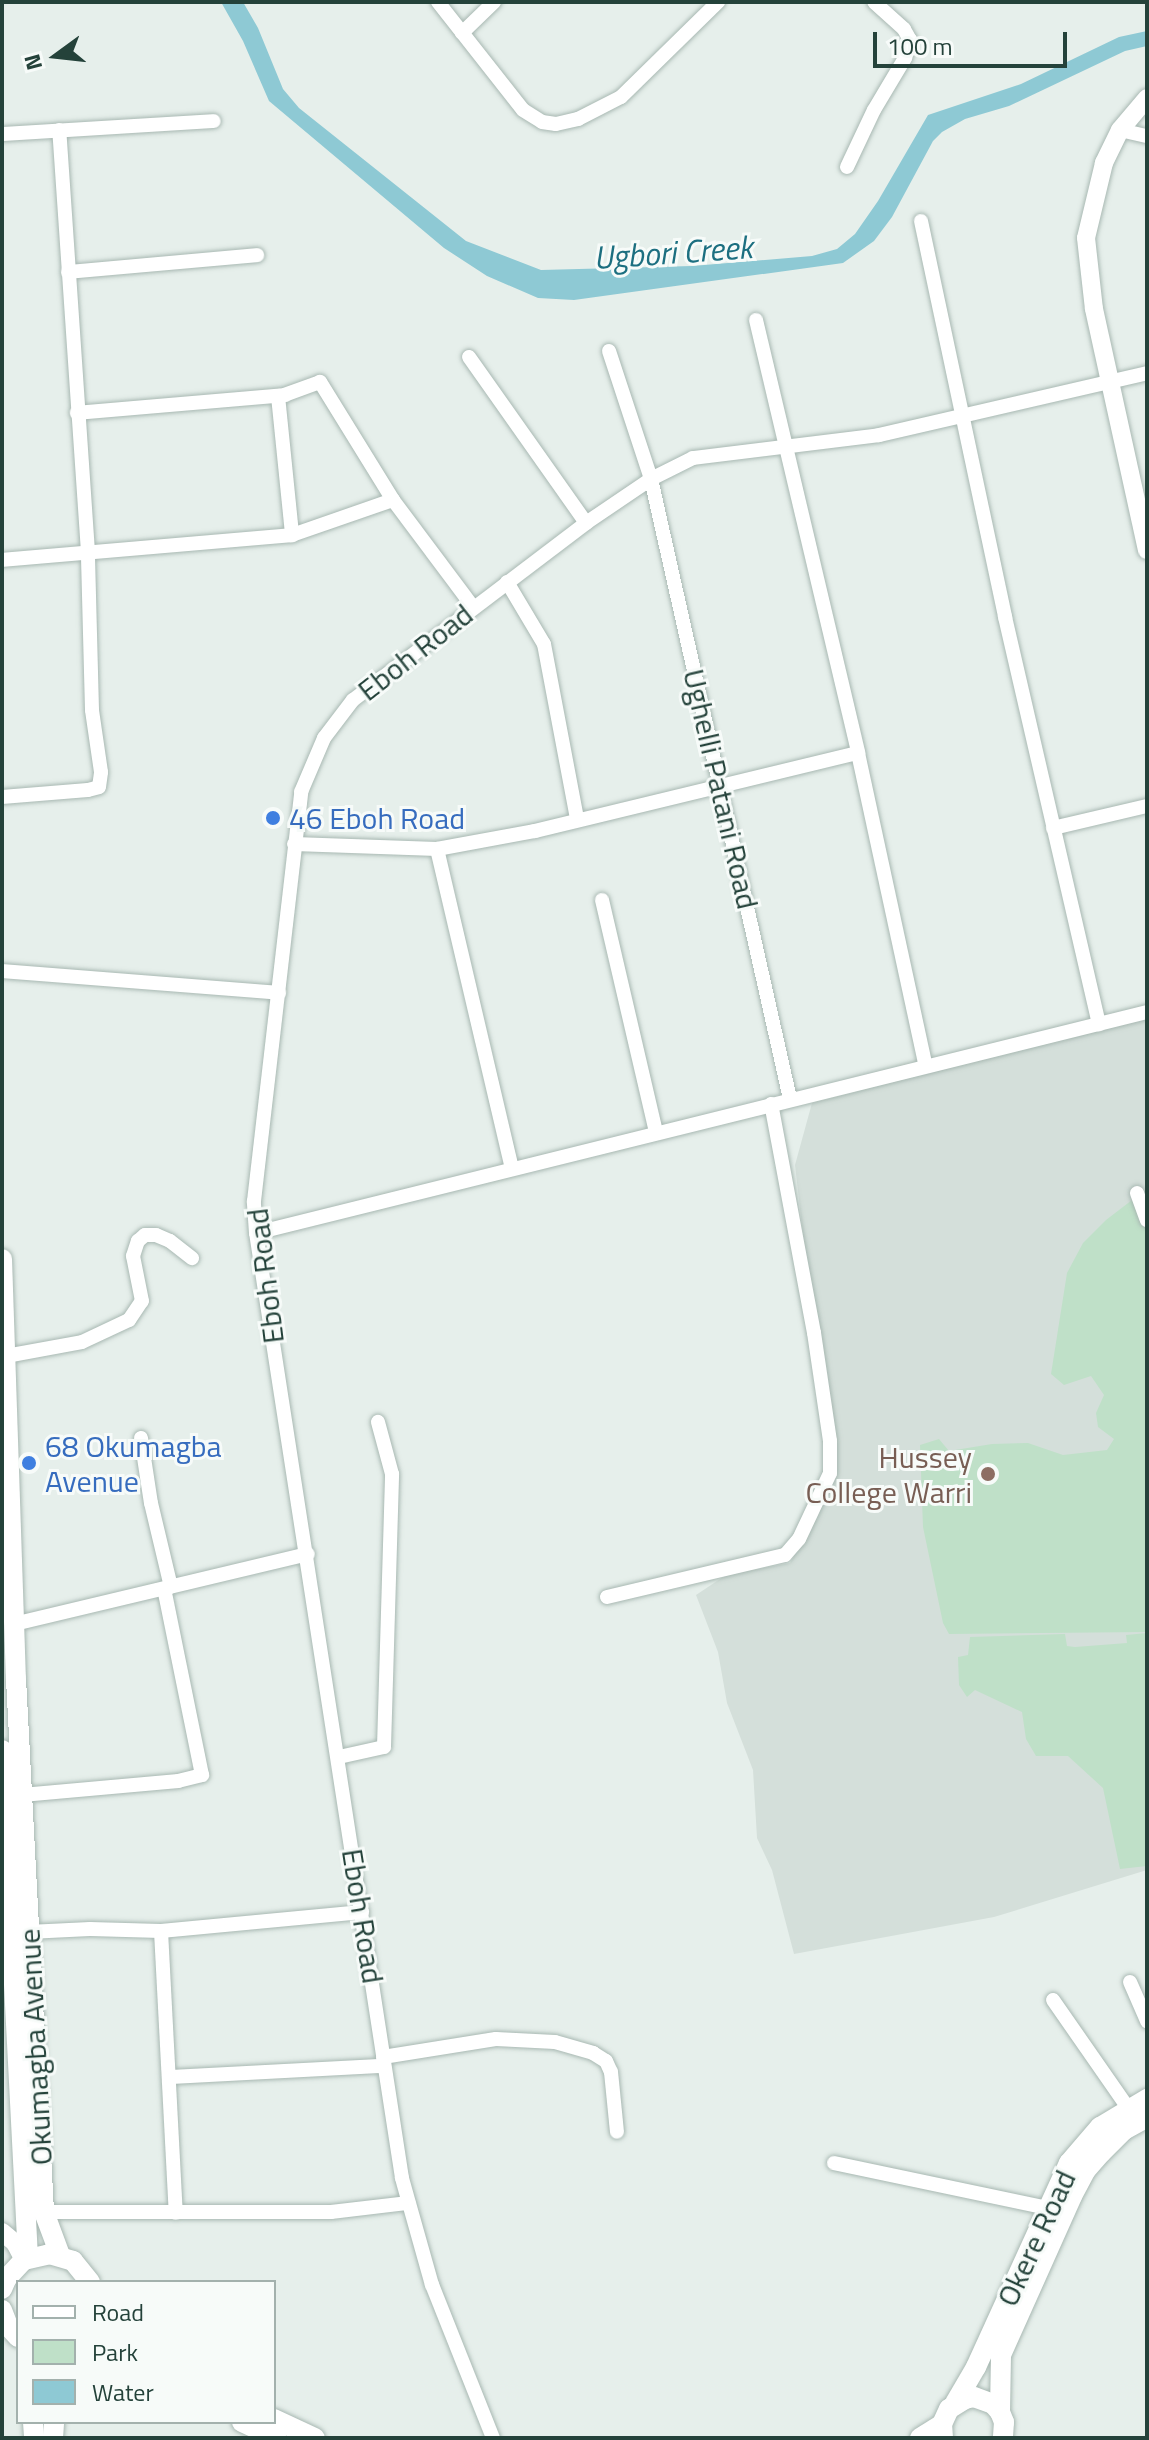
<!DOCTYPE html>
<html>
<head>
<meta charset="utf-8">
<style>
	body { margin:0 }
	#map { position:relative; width:1149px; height:2440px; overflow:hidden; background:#e6efeb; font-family:"Titillium Web",sans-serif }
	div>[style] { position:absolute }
	.built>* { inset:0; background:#d4dfda }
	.green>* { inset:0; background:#bfe0c8 }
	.water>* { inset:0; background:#8ec9d4 }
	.roads { filter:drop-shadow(0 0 2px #a8b8b2) drop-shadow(0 0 2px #a8b8b2) }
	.minor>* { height:14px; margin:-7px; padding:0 7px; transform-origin:7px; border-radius:7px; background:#fff }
	.tertiary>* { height:18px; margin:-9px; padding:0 9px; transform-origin:9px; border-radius:9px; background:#fff }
	.secondary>* { height:20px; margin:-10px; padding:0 10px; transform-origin:10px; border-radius:10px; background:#fff }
	.dots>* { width:22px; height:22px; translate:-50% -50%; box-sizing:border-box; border:4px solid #f7fbf9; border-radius:50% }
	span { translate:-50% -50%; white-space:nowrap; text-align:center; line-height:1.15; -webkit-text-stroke:6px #f7fbf9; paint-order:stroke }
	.street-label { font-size:30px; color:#24423a }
	.shop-label { font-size:30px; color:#366cbe }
	.left { translate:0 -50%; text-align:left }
	.education-label { font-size:30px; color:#785e54 }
	.right { translate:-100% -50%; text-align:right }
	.water-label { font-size:32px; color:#1c6f80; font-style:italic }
	.frame { position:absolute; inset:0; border:4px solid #24423a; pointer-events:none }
	.legend { position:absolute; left:16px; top:2280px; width:260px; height:144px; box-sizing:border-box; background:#f7fbf9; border:2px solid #a3b1ad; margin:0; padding:10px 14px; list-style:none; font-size:24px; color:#24423a }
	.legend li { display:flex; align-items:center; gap:16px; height:40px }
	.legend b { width:40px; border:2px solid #a3b1ad }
	.north { position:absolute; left:16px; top:16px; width:80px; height:80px; -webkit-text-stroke:6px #f7fbf9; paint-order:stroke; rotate:255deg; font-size:22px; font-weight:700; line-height:32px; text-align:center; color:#24423a }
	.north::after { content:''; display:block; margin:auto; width:28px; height:36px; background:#24423a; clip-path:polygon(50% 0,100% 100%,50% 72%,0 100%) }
	.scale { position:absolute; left:873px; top:32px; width:194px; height:36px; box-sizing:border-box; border:4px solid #24423a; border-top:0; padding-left:10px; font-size:24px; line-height:28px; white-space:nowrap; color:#24423a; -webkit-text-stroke:6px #f7fbf9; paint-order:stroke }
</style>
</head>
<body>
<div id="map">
	<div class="built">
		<i style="clip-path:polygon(1147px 1017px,1147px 1870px,994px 1917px,794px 1954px,772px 1870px,757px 1838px,753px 1770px,727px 1703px,718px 1652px,696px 1595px,726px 1575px,790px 1563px,806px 1535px,829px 1460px,795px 1165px,812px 1103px)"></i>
	</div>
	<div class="green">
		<i style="clip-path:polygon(1136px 1197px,1147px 1228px,1147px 1632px,949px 1634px,943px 1623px,923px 1527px,920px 1445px,939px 1439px,949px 1451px,992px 1444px,1028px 1443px,1063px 1455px,1107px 1450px,1114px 1439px,1098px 1427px,1096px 1413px,1104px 1395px,1091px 1376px,1064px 1385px,1051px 1374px,1067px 1273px,1083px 1243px,1106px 1220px)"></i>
		<i style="clip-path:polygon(1147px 1633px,1147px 1866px,1120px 1869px,1103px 1788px,1068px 1756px,1036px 1756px,1026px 1739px,1022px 1712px,975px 1690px,967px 1697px,959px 1685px,958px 1657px,968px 1655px,970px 1637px,1065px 1634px,1067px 1646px,1075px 1647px,1127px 1643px,1126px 1635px)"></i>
	</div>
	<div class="water">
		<i style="clip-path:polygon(221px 2px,243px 2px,258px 28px,283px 89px,299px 108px,466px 241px,541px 270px,692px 266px,812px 256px,837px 249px,855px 234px,878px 201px,928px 115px,1021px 84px,1119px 37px,1147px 31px,1147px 46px,1125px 51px,1009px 106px,965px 119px,942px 132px,933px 141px,892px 217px,874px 241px,843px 263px,574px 300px,538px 298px,487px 276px,444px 248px,269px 101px,243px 41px)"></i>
	</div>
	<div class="roads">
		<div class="minor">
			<i style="left:438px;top:2px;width:137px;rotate:51.8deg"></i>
			<i style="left:523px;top:110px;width:22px;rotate:32deg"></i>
			<i style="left:542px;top:122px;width:14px;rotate:8deg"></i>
			<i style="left:556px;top:124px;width:23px;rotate:-13deg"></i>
			<i style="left:578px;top:119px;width:48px;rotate:-27.1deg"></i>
			<i style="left:621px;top:97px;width:136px;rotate:-44.4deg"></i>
			<i style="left:462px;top:33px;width:45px;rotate:-44.1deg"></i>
			<i style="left:1120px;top:130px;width:28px;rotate:13deg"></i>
			<i style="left:2px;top:134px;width:212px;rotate:-3.5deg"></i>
			<i style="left:847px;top:167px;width:63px;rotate:-64.7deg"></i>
			<i style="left:874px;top:110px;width:61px;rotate:-59.2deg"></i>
			<i style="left:905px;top:58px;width:19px;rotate:-74deg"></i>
			<i style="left:910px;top:40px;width:13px;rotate:-119deg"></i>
			<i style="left:904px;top:29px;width:40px;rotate:-138deg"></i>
			<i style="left:921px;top:221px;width:405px;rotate:78deg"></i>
			<i style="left:1005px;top:617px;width:418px;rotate:77deg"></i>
			<i style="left:68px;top:272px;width:190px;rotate:-5.1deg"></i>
			<i style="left:756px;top:320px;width:445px;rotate:76.7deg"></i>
			<i style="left:858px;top:753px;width:318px;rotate:77.8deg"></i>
			<i style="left:609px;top:351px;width:135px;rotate:71.8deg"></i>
			<i style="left:651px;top:479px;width:635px;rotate:77.36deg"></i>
			<i style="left:469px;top:357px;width:203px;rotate:54.8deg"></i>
			<i style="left:278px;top:396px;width:140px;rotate:84.2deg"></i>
			<i style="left:393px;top:500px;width:134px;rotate:53.2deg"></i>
			<i style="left:2px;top:560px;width:291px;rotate:-4.9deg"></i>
			<i style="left:292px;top:535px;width:107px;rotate:-19.1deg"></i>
			<i style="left:393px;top:500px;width:139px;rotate:-121.7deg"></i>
			<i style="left:320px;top:382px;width:37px;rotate:160deg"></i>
			<i style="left:285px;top:395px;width:209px;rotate:175.1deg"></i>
			<i style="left:507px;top:582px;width:72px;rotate:59.2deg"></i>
			<i style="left:544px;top:644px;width:177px;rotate:79.3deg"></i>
			<i style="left:2px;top:797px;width:86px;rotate:-4.7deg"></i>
			<i style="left:88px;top:790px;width:11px;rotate:-15deg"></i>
			<i style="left:99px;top:787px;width:15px;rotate:-82deg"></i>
			<i style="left:101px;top:772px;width:63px;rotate:-98.3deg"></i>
			<i style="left:92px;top:710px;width:158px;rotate:-91.5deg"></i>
			<i style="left:88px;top:552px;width:423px;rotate:-93.9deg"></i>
			<i style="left:1053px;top:828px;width:97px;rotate:-13.2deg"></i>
			<i style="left:294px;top:844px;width:143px;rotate:2deg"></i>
			<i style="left:437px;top:849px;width:100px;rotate:-10.4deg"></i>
			<i style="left:535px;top:831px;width:332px;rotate:-13.6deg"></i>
			<i style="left:437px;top:849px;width:328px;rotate:76.8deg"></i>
			<i style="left:602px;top:900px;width:238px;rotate:76.9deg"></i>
			<i style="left:2px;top:971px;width:278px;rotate:4.5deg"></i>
			<i style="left:1137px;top:1193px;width:29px;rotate:70deg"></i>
			<i style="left:256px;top:1233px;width:918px;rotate:-13.93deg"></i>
			<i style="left:6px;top:1356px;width:77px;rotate:-10.4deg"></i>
			<i style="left:82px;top:1342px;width:52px;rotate:-25.1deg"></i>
			<i style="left:129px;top:1320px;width:23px;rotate:-56deg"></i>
			<i style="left:142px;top:1301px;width:46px;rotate:-101.3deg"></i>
			<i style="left:133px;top:1256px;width:16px;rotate:-72deg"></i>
			<i style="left:138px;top:1241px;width:9px;rotate:-41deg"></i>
			<i style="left:145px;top:1235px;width:11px"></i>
			<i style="left:156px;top:1235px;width:15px;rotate:23deg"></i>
			<i style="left:170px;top:1241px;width:28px;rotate:38deg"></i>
			<i style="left:141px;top:1438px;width:66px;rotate:81.3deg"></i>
			<i style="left:151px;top:1503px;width:86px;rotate:76.6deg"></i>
			<i style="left:607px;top:1597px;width:183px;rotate:-13.3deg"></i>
			<i style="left:785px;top:1555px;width:21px;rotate:-49deg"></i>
			<i style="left:799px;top:1539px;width:73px;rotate:-64.8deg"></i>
			<i style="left:830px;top:1473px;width:32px;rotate:-90deg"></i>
			<i style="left:830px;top:1441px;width:109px;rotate:-98.4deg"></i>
			<i style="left:814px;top:1333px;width:233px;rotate:-100.6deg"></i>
			<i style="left:14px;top:1624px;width:302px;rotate:-13.4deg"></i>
			<i style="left:339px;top:1757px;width:46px;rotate:-12.5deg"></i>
			<i style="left:384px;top:1747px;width:273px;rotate:-88.3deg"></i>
			<i style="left:392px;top:1474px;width:54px;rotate:-105.1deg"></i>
			<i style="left:22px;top:1795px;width:157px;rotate:-5.1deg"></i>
			<i style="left:178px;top:1781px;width:25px;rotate:-14deg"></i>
			<i style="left:202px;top:1775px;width:190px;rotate:-101.5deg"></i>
			<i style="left:161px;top:1931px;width:282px;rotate:87deg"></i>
			<i style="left:28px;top:1932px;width:62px;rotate:-2.8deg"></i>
			<i style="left:90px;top:1929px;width:71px;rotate:1.6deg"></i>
			<i style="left:161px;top:1931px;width:202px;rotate:-5.4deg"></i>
			<i style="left:1130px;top:1982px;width:43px;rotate:66.4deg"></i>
			<i style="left:1053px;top:2000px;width:131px;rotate:55.2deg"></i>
			<i style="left:383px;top:2057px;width:114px;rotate:-9.1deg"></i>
			<i style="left:496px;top:2039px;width:59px;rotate:2.9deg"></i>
			<i style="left:555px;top:2042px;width:40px;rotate:16deg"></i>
			<i style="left:593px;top:2053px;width:15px;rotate:32deg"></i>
			<i style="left:606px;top:2061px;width:12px;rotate:66deg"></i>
			<i style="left:611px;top:2072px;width:60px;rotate:84.3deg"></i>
			<i style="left:171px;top:2077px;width:213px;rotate:-3deg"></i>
			<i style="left:834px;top:2163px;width:218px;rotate:11.9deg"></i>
			<i style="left:44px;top:2212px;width:287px"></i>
			<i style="left:331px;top:2212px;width:78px;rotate:-6.7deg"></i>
			<i style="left:493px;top:2438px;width:165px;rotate:-111.7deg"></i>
			<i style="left:432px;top:2285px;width:111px;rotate:-105.7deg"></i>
			<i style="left:402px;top:2178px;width:956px;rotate:-98.78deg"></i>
			<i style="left:256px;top:1233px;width:32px;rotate:-94deg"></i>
			<i style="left:254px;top:1201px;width:412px;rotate:-83.4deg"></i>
			<i style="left:301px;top:792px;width:59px;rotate:-66.9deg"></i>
			<i style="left:324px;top:738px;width:48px;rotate:-52.7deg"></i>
			<i style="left:353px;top:700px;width:293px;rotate:-37.2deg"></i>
			<i style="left:586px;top:523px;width:78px;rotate:-34.1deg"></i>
			<i style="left:651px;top:479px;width:47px;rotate:-26.6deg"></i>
			<i style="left:693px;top:458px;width:187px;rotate:-7deg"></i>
			<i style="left:879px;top:435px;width:275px;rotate:-13deg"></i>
		</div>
		<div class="tertiary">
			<i style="left:1147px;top:98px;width:42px;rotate:130.2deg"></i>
			<i style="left:1120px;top:130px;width:37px;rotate:116deg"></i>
			<i style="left:1104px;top:163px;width:77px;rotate:103.5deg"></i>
			<i style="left:1086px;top:238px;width:71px;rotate:83.6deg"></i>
			<i style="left:1094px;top:309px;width:247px;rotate:77.6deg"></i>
			<i style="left:2px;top:2232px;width:17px;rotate:40deg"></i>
			<i style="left:15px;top:2243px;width:19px;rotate:62deg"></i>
		</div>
		<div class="secondary">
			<i style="left:2px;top:1259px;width:420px;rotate:88.1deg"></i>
			<i style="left:16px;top:1679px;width:534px;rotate:86.99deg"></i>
			<i style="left:44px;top:2212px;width:46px;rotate:69.6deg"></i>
			<i style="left:2px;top:1750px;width:509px;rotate:87.07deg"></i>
			<i style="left:2px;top:2289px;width:12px;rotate:-66deg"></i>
			<i style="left:7px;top:2278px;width:25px;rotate:-47deg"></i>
			<i style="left:24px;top:2260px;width:26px;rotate:-13deg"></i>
			<i style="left:49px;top:2254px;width:25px;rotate:16deg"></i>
			<i style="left:73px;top:2261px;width:27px;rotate:51deg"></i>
			<i style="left:2px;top:2310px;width:17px;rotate:69deg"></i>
			<i style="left:8px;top:2326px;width:15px;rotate:48deg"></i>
			<i style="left:955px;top:2403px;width:42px;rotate:-59.7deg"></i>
			<i style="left:976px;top:2367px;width:224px;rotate:-65.5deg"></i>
			<i style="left:1069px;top:2163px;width:48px;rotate:-49.3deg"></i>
			<i style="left:1100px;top:2127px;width:55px;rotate:-30.8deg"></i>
			<i style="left:1000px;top:2412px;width:57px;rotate:-89deg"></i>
			<i style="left:1001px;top:2355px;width:174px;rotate:-65.9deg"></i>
			<i style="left:1072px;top:2196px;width:30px;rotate:-62deg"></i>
			<i style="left:1086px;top:2170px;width:23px;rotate:-49deg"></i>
			<i style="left:1101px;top:2153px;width:33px;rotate:-45deg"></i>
			<i style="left:1124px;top:2130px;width:26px;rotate:-29deg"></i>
			<i style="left:274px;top:2419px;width:45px;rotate:24.9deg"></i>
			<i style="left:33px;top:2422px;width:16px;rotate:86deg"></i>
			<i style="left:242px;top:2422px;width:38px;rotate:25deg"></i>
			<i style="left:53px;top:2438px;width:16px;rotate:-86deg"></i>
			<i style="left:920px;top:2438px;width:26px;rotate:-32deg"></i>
			<i style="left:943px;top:2438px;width:14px;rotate:-94deg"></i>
			<i style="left:942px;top:2424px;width:17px;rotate:-65deg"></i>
			<i style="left:949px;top:2409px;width:19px;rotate:-32deg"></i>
			<i style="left:965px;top:2399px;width:9px;rotate:-13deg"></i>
			<i style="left:974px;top:2397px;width:20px;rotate:20deg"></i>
			<i style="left:993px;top:2404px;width:11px;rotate:49deg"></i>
			<i style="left:1000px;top:2412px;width:11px;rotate:68deg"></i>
			<i style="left:1004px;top:2422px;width:16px;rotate:94deg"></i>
		</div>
	</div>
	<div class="dots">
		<i style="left:273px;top:818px;background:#3f7fe0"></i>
		<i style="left:29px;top:1463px;background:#3f7fe0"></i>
		<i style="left:988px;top:1474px;background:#8d6e63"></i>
	</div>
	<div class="street-label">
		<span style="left:415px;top:652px;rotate:-38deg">Eboh Road</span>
		<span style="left:721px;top:789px;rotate:77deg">Ughelli Patani Road</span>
		<span style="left:265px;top:1276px;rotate:-97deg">Eboh Road</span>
		<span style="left:363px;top:1916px;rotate:81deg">Eboh Road</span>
		<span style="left:35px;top:2047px;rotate:-93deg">Okumagba Avenue</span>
		<span style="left:1036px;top:2238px;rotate:-65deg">Okere Road</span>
	</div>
	<div class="shop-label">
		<span class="left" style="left:289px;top:818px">46 Eboh Road</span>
		<span class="left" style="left:45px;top:1463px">68 Okumagba<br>Avenue</span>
	</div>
	<div class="education-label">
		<span class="right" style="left:972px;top:1474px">Hussey<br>College Warri</span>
	</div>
	<div class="water-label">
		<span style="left:673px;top:252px;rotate:-4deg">Ugbori Creek</span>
	</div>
	<div class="frame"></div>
	<ul class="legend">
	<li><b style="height:10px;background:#fff"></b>Road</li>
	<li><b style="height:22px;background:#bfe0c8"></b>Park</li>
	<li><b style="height:22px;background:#8ec9d4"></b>Water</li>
	</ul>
	<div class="north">N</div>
	<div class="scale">100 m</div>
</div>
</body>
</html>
